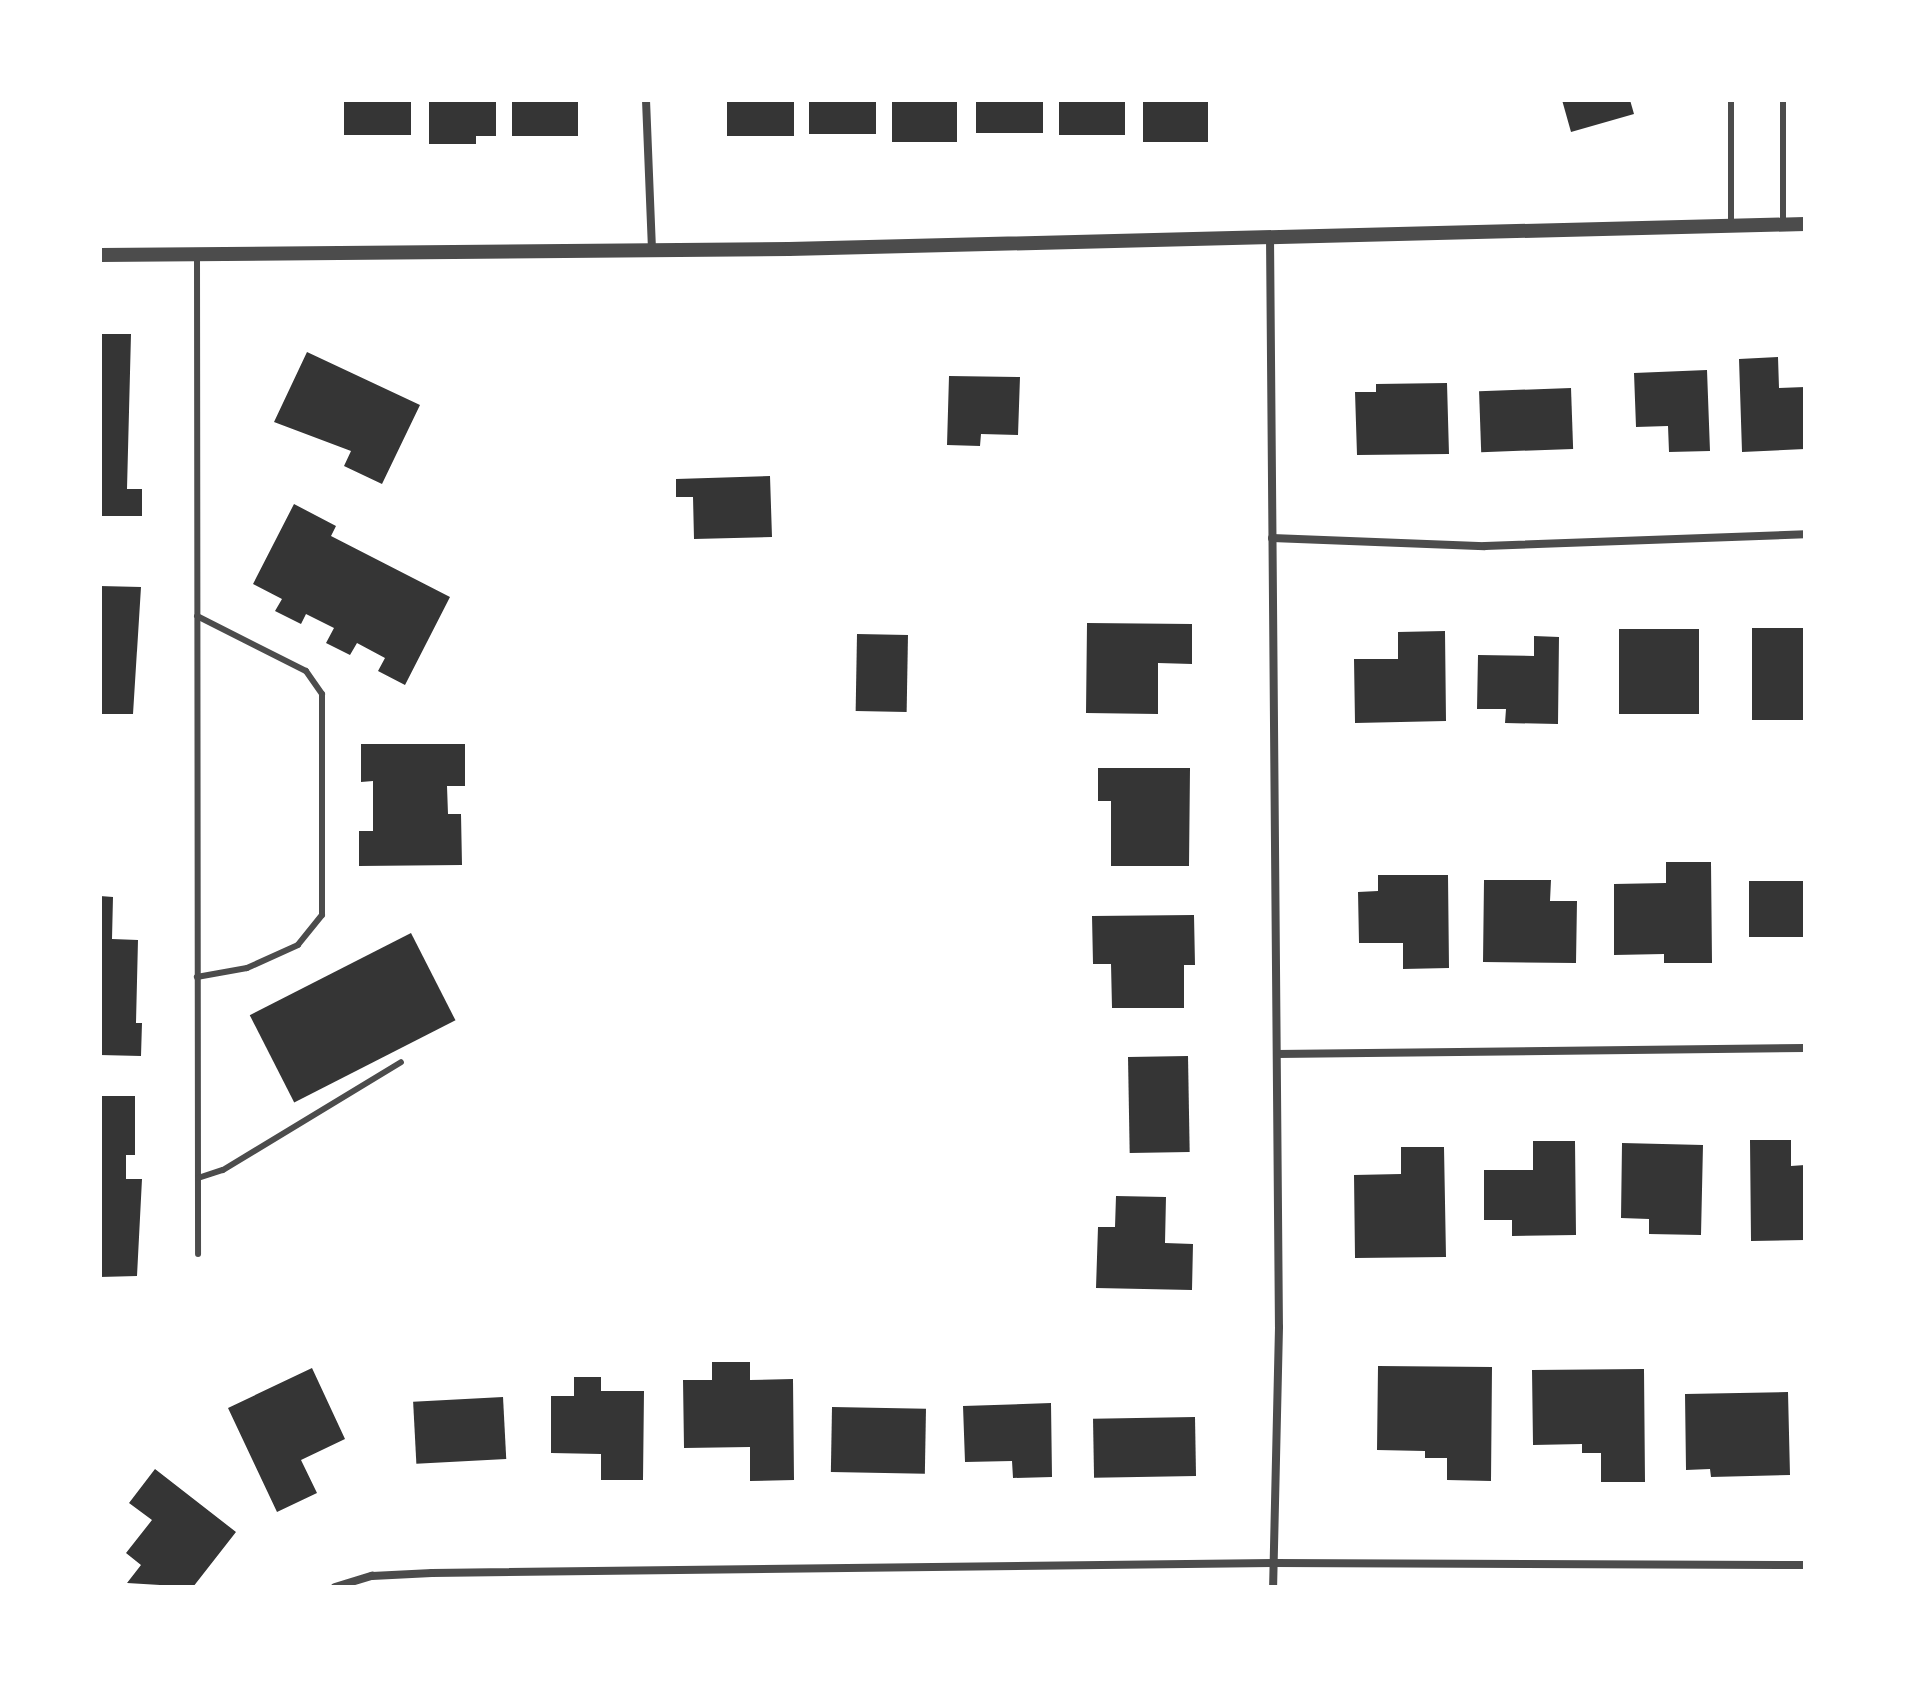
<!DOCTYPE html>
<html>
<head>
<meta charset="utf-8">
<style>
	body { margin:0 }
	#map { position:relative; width:1905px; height:1687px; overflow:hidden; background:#fff; font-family:Lora,serif }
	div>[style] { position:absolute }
	.building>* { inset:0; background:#353535; transform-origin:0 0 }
	.service>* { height:6px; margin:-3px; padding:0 3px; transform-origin:3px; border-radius:3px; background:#4c4c4c }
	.minor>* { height:8px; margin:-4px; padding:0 4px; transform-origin:4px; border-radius:4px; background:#4c4c4c }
	.tertiary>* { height:14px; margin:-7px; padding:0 7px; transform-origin:7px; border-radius:7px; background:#4c4c4c }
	span { translate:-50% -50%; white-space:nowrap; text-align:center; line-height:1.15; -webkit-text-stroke:8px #fff; paint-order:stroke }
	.frame { position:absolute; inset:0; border:102px solid #fff; pointer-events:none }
</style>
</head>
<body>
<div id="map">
	<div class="building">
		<i style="left:344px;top:100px;width:67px;height:35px"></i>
		<i style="clip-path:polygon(429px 100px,496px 100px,496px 136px,476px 136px,476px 144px,429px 144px)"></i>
		<i style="left:512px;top:100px;width:66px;height:36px"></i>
		<i style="left:727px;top:100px;width:67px;height:36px"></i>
		<i style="left:809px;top:100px;width:67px;height:34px"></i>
		<i style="left:892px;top:100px;width:65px;height:42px"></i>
		<i style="left:976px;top:100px;width:67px;height:33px"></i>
		<i style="left:1059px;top:100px;width:66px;height:35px"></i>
		<i style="left:1143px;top:100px;width:65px;height:42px"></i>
		<i style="clip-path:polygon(1562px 100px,1630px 100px,1634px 114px,1571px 132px)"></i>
		<i style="clip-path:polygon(100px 334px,131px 334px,127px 489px,142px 489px,142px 516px,100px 516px)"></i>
		<i style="clip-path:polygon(307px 352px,420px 405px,382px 484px,344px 466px,351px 451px,274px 422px)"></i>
		<i style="clip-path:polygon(1778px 357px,1779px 388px,1805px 387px,1805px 449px,1742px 452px,1739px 359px)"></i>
		<i style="clip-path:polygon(1707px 370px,1710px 451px,1669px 452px,1668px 426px,1636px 427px,1634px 373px)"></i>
		<i style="clip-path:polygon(949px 376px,1020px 377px,1018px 435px,981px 434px,980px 446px,947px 445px)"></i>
		<i style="clip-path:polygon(1447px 383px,1449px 454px,1357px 455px,1355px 392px,1376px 392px,1376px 384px)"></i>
		<i style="left:1571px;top:388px;width:61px;height:92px;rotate:88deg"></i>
		<i style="clip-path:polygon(770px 476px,772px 537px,694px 539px,693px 497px,676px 497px,676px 479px)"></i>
		<i style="clip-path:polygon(294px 504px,336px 526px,331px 536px,450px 597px,405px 685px,378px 671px,385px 658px,357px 643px,350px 655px,326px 643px,334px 628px,306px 614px,301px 624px,275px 611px,282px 599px,253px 584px)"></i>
		<i style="clip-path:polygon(100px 586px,141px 587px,133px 714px,100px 714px)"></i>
		<i style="clip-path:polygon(1087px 623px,1192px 624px,1192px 664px,1158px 663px,1158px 714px,1086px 713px)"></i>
		<i style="left:1805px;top:628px;width:92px;height:53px;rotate:90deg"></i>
		<i style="left:1619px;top:629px;width:80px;height:85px"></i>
		<i style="clip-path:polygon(1445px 631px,1446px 721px,1355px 723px,1354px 659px,1398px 659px,1398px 632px)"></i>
		<i style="left:857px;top:634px;width:51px;height:77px;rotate:1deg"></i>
		<i style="clip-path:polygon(1534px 636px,1559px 637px,1558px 724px,1505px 723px,1506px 709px,1477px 709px,1478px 655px,1534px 656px)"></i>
		<i style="clip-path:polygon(361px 744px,465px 744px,465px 786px,447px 786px,448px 814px,461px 814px,462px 865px,359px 866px,359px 831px,373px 831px,373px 781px,361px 782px)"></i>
		<i style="clip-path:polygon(1098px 768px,1190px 768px,1189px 866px,1111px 866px,1111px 801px,1098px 801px)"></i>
		<i style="clip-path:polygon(1666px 862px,1711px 862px,1712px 963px,1664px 963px,1664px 954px,1614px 955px,1614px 884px,1666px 883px)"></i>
		<i style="clip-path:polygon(1378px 875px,1448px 875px,1449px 968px,1403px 969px,1403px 943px,1359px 943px,1358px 892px,1378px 891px)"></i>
		<i style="clip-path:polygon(1484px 880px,1551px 880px,1550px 901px,1577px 901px,1576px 963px,1483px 962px)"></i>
		<i style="left:1805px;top:881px;width:56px;height:56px;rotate:90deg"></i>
		<i style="clip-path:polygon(100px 896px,113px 897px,112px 939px,138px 940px,136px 1023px,142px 1023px,141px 1056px,100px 1055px)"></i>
		<i style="clip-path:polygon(1194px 915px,1195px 965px,1184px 965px,1184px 1008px,1112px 1008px,1111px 964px,1093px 964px,1092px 916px)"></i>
		<i style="left:411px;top:933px;width:98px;height:181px;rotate:63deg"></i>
		<i style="left:1188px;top:1056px;width:96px;height:60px;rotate:89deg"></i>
		<i style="clip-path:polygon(100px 1096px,135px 1096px,135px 1155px,126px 1155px,126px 1179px,142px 1179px,137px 1276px,100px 1277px)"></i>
		<i style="clip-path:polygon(1750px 1140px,1791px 1140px,1791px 1166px,1805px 1165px,1805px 1240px,1751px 1241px)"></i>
		<i style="clip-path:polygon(1533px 1141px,1575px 1141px,1576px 1235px,1512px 1236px,1512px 1220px,1484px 1220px,1484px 1170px,1533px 1170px)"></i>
		<i style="clip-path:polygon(1622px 1143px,1703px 1145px,1701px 1235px,1649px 1234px,1649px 1219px,1621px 1218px)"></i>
		<i style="clip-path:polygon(1401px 1147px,1444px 1147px,1446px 1257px,1355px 1258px,1354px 1175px,1401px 1174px)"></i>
		<i style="clip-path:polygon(1116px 1196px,1166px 1197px,1165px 1243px,1193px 1244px,1192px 1290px,1096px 1288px,1098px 1227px,1115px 1227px)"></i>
		<i style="clip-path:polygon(712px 1362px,750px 1362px,750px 1380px,793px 1379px,794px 1480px,750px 1481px,750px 1447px,684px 1448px,683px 1380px,712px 1380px)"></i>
		<i style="clip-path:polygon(1378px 1366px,1492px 1367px,1491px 1481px,1447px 1480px,1447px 1458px,1425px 1458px,1425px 1451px,1377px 1450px)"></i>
		<i style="clip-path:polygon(312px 1368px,345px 1439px,301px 1460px,317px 1493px,277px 1512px,228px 1408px)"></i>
		<i style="clip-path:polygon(1644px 1369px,1645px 1482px,1601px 1482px,1601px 1453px,1582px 1453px,1582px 1444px,1533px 1445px,1532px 1370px)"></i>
		<i style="clip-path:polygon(574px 1377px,601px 1377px,601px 1391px,644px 1391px,643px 1480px,601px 1480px,601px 1454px,551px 1453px,551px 1396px,574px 1396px)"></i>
		<i style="clip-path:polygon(1788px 1392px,1790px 1475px,1711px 1477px,1710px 1469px,1686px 1470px,1685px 1394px)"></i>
		<i style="left:503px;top:1397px;width:62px;height:90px;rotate:87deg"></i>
		<i style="clip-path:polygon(1051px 1403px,1052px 1477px,1013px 1478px,1012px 1461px,965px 1462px,963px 1406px)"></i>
		<i style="left:832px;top:1407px;width:94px;height:65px;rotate:1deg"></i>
		<i style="left:1195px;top:1417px;width:59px;height:102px;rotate:89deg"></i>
		<i style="clip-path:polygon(155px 1469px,236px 1532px,193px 1587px,127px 1583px,141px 1565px,126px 1553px,152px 1520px,129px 1503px)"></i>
	</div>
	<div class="service">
		<i style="left:1783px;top:100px;width:124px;rotate:90deg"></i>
		<i style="left:1731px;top:224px;width:124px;rotate:-90deg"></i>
		<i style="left:197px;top:254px;width:1000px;rotate:89.94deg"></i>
		<i style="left:197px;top:616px;width:122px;rotate:26.8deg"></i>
		<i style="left:306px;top:671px;width:28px;rotate:55deg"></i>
		<i style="left:322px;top:694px;width:221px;rotate:90deg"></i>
		<i style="left:322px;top:915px;width:38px;rotate:129deg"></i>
		<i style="left:298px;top:945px;width:56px;rotate:155.7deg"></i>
		<i style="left:247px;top:968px;width:51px;rotate:169.8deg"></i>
		<i style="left:198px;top:1178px;width:26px;rotate:-18deg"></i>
		<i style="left:223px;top:1170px;width:208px;rotate:-31.2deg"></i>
	</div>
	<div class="minor">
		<i style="left:646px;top:100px;width:150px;rotate:87.7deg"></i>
		<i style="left:1270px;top:236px;width:1091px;rotate:89.53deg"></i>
		<i style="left:1279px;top:1327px;width:260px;rotate:91.3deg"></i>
		<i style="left:1272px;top:538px;width:213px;rotate:2.2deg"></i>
		<i style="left:1485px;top:546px;width:320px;rotate:-2.1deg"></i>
		<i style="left:1277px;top:1054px;width:528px;rotate:-0.65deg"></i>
		<i style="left:335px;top:1587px;width:39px;rotate:-17deg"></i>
		<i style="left:372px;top:1576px;width:60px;rotate:-2.9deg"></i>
		<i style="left:432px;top:1573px;width:842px;rotate:-0.68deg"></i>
		<i style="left:1274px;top:1563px;width:531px;rotate:0.22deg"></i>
	</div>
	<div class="tertiary">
		<i style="left:100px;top:255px;width:689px;rotate:-0.5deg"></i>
		<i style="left:789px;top:249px;width:1016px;rotate:-1.41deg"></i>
	</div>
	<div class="frame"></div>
</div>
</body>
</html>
